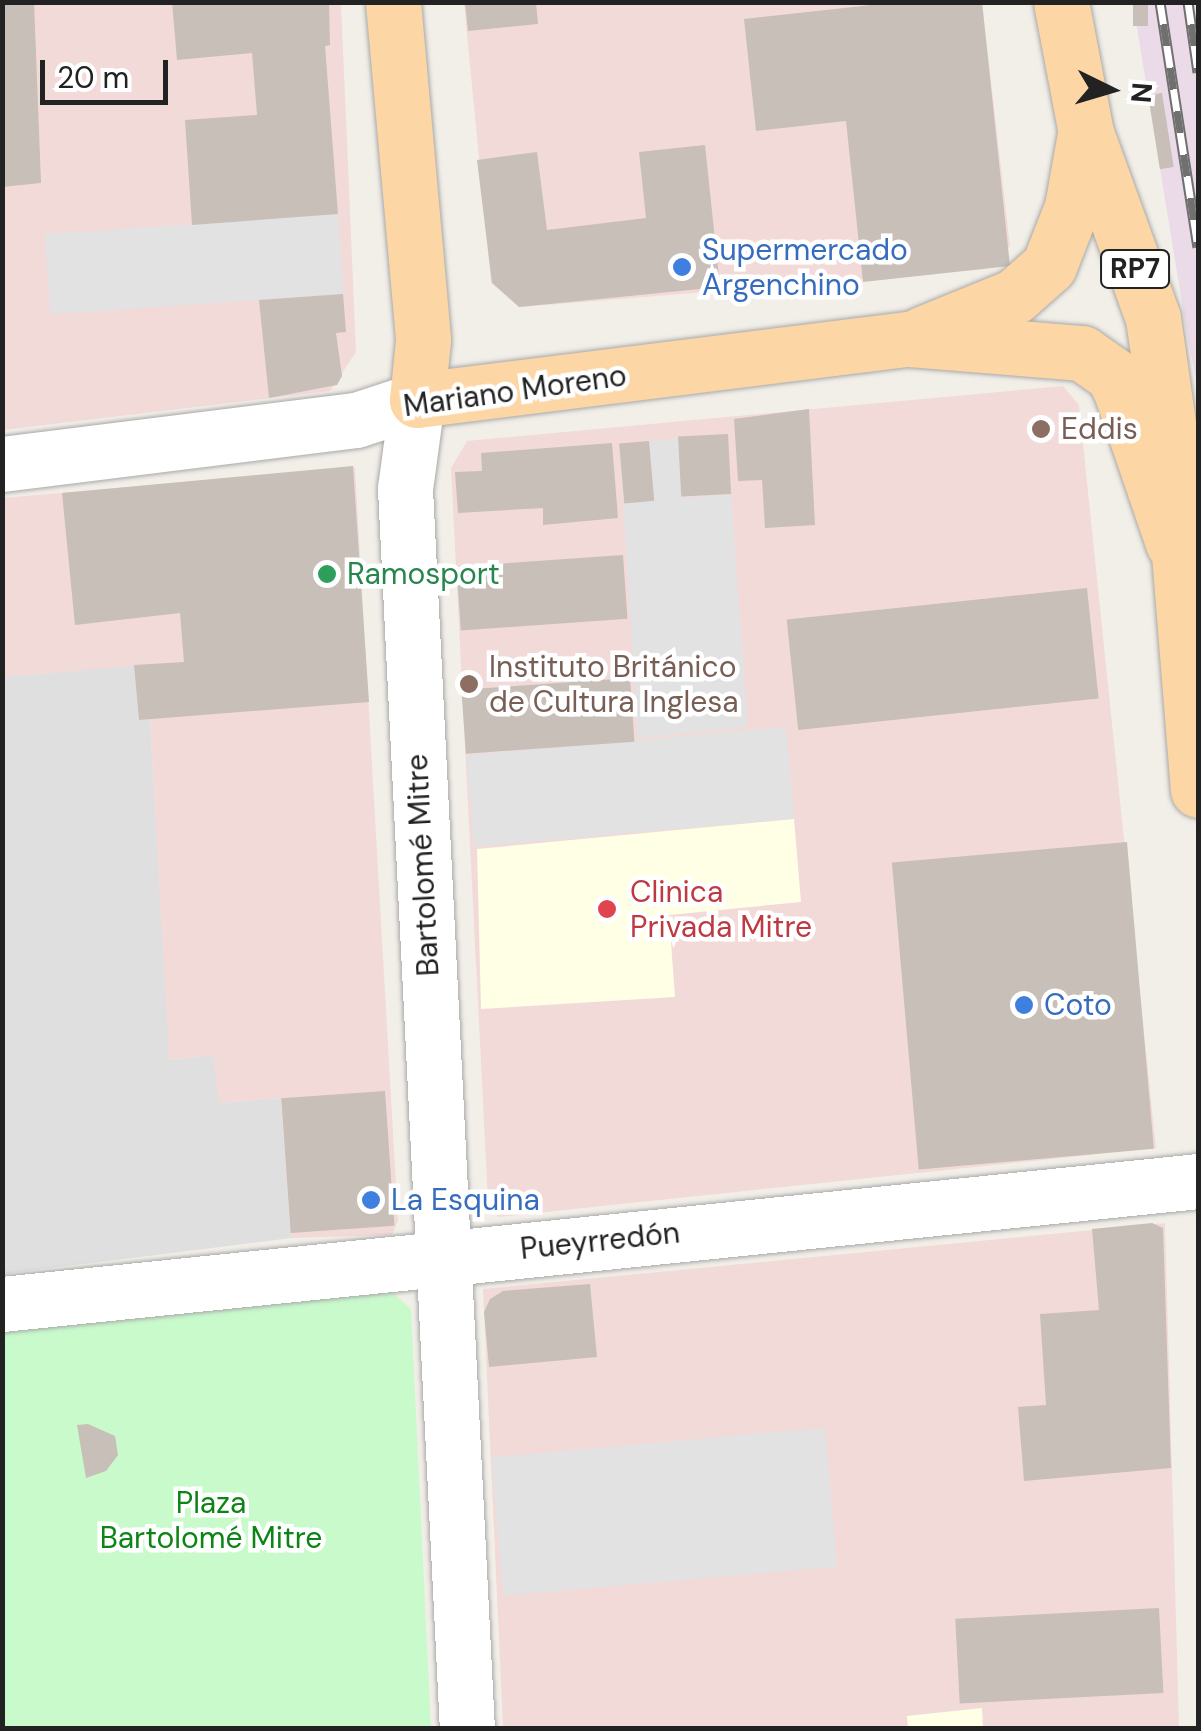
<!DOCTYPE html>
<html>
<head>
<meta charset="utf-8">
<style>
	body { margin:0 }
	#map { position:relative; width:1201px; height:1731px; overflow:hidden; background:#f2efe9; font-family:"DM Sans",sans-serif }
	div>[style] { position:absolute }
	.residential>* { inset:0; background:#e0dfdf }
	.commercial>* { inset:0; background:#f2dad9 }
	.industrial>* { inset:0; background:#ebdbe8 }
	.education>* { inset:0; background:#ffffe5 }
	.park>* { inset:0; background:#c8facc }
	.parking>* { inset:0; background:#e2e2e2; transform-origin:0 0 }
	.building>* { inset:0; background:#c7bfb8; transform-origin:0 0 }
	.roads { filter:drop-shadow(0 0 2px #a9a9a9) drop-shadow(0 0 2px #a9a9a9) }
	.minor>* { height:55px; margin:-27.5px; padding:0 27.5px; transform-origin:27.5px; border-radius:27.5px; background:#fff }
	.major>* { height:55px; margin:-27.5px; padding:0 27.5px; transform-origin:27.5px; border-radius:27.5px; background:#fcd6a4 }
	.rail>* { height:11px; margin-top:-5.5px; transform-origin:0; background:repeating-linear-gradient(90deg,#fff 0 22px,#707070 0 44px); box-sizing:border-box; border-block:2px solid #707070 }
	.dots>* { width:28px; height:28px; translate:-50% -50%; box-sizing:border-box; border:5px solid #fff; border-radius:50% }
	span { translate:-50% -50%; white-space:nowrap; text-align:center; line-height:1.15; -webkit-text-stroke:9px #fff; paint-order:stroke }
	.shield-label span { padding:2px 8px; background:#fff; border:2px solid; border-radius:8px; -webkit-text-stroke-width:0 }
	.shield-label { font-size:28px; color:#222; font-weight:700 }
	.shop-label { font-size:30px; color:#366cbe }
	.left { translate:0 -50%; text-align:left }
	.street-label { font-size:30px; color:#222 }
	.education-label { font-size:30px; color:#785e54 }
	.leisure-label { font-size:30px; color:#27864d }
	.health-label { font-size:30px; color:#be3a42 }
	.park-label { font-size:30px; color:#0c8416 }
	.frame { position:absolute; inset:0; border:5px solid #222; pointer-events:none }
	.north { position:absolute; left:1061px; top:40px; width:100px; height:100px; -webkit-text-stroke:8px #fff; paint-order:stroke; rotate:95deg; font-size:28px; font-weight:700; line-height:40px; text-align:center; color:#222 }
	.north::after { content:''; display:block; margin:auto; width:35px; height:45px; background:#222; clip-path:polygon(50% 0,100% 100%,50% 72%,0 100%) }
	.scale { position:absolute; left:40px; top:60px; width:128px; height:45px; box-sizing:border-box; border:5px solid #222; border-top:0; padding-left:12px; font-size:30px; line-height:35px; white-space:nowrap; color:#222; -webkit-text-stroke:8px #fff; paint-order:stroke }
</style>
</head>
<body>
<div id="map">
	<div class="residential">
		<i style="clip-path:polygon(134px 665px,139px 720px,150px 719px,170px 1060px,213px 1055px,220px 1103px,281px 1098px,291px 1238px,3px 1274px,2px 677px)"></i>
	</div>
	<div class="commercial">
		<i style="clip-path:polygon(2px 3px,341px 3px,356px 352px,330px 391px,3px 430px)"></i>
		<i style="clip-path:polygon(464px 3px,982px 3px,1010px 246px,986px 269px,522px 307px,491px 282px)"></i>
		<i style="clip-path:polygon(1063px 386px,1079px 405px,1156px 1148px,498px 1217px,488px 1201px,451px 468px,467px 441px)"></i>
		<i style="clip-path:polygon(355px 467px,398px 1220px,392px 1235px,291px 1238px,281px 1098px,219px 1103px,213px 1055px,169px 1060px,150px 720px,139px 720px,134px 666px,3px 677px,3px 498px)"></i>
		<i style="clip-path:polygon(1165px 1223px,1179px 1728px,503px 1728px,483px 1289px)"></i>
	</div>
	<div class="industrial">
		<i style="clip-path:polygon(1133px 3px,1198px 3px,1198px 388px,1188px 340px)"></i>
	</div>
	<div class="education">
		<i style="clip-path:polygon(794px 819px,801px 902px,669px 915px,675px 997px,481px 1009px,477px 849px)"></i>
		<i style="clip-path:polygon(982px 1708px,983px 1728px,908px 1728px,907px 1716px)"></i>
	</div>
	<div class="park">
		<i style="clip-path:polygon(387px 1288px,411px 1309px,431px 1728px,3px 1728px,2px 1332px)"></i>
	</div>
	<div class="parking">
		<i style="left:338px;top:214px;width:80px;height:294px;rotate:86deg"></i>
		<i style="clip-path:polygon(678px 439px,682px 498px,731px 494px,748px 727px,638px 738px,623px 503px,653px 500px,649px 441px)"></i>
		<i style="left:786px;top:727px;width:92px;height:321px;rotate:85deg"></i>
		<i style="left:825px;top:1428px;width:139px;height:335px;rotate:85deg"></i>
	</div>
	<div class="building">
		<i style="clip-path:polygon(2px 2px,34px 2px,41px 183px,2px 187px)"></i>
		<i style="clip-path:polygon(172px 2px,329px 2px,330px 45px,325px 46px,338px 214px,192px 225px,185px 120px,257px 115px,252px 53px,177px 60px)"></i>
		<i style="clip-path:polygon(465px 2px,536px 2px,538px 24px,468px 31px)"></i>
		<i style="clip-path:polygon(899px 2px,982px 2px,1010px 266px,863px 282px,846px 121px,756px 131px,744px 19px)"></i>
		<i style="left:1133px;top:2px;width:15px;height:24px"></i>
		<i style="left:1162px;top:93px;width:75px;height:14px;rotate:81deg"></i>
		<i style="clip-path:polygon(705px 145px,720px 287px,519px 307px,492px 283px,477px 160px,537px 152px,547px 230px,646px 218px,639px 152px)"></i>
		<i style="clip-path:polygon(343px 294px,346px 332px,336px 333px,342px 376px,337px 385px,269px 398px,259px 300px)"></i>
		<i style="clip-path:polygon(809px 409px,815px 525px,765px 528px,762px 480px,738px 481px,734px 419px)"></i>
		<i style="left:728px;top:434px;width:60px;height:50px;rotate:87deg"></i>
		<i style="left:649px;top:441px;width:60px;height:30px;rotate:85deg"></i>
		<i style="clip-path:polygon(612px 443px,618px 518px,543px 525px,543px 508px,458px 513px,455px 472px,482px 471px,481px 453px)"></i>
		<i style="clip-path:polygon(353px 466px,369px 702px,139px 720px,134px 665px,184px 662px,180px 613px,75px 625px,62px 493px)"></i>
		<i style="left:623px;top:555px;width:64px;height:167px;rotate:86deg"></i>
		<i style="left:1087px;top:588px;width:111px;height:302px;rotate:84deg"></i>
		<i style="left:630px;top:678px;width:64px;height:169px;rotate:86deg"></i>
		<i style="left:1127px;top:842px;width:308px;height:236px;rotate:85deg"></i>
		<i style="left:385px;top:1091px;width:135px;height:104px;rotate:86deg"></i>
		<i style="clip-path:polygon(1152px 1223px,1163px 1228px,1171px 1468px,1024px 1481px,1018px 1407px,1046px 1405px,1040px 1314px,1099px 1310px,1092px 1229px)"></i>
		<i style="clip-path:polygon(590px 1284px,597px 1357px,489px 1367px,484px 1312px,490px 1299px,503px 1291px)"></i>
		<i style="clip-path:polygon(88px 1424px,115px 1436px,118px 1455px,106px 1471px,86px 1478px,77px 1425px)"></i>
		<i style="left:1159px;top:1608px;width:85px;height:204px;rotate:87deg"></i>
	</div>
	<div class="roads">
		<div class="minor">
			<i style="left:2px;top:464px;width:357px;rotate:-7.1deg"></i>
			<i style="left:356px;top:420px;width:64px;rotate:-18.2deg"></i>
			<i style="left:417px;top:400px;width:90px;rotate:97.7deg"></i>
			<i style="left:405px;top:489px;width:1241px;rotate:87.14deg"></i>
			<i style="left:2px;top:1304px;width:1202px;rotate:-5.87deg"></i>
		</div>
		<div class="major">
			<i style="left:393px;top:2px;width:339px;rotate:84.9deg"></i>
			<i style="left:423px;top:340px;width:60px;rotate:95.7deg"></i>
			<i style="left:417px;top:400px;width:497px;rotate:-7.1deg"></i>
			<i style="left:910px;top:339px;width:173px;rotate:4.7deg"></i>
			<i style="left:1082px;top:353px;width:38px;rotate:35deg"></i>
			<i style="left:1113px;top:375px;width:18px;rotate:63deg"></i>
			<i style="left:1121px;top:391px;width:161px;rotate:71.1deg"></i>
			<i style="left:1061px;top:2px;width:133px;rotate:79.2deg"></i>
			<i style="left:1086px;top:133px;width:197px;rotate:70.1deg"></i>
			<i style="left:1153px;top:318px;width:113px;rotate:81.9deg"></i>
			<i style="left:1169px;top:430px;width:361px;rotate:85.4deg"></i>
			<i style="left:922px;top:334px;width:100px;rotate:-22.2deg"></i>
			<i style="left:1015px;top:296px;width:45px;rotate:-41.4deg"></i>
			<i style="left:1049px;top:266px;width:63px;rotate:-68.7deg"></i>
			<i style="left:1072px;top:207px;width:74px;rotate:-79.9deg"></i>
		</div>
	</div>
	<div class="rail">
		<i style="left:1160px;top:2px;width:248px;rotate:81.2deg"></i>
		<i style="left:1188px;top:2px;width:71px;rotate:81.9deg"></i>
	</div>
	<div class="dots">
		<i style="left:682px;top:267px;background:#3f7fe0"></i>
		<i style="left:1041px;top:429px;background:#8d6e63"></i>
		<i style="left:327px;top:574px;background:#2e9e5b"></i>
		<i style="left:469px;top:684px;background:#8d6e63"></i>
		<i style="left:607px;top:909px;background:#e0444e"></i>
		<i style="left:1024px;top:1005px;background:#3f7fe0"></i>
		<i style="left:371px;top:1200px;background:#3f7fe0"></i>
	</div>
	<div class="shield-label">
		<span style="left:1135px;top:269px">RP7</span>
	</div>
	<div class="shop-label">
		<span class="left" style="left:702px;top:267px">Supermercado<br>Argenchino</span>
		<span class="left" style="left:1044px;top:1005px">Coto</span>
		<span class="left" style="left:391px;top:1200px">La Esquina</span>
	</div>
	<div class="street-label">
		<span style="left:515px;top:391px;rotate:-8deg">Mariano Moreno</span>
		<span style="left:423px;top:865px;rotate:-93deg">Bartolomé Mitre</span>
		<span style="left:600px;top:1241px;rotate:-6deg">Pueyrredón</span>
	</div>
	<div class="education-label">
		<span class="left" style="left:1061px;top:429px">Eddis</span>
		<span class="left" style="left:489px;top:684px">Instituto Británico<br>de Cultura Inglesa</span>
	</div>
	<div class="leisure-label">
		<span class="left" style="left:347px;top:574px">Ramosport</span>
	</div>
	<div class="health-label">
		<span class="left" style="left:630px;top:909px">Clinica<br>Privada Mitre</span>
	</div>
	<div class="park-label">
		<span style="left:211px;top:1520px">Plaza<br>Bartolomé Mitre</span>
	</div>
	<div class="frame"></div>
	<div class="north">N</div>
	<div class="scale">20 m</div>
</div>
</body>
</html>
